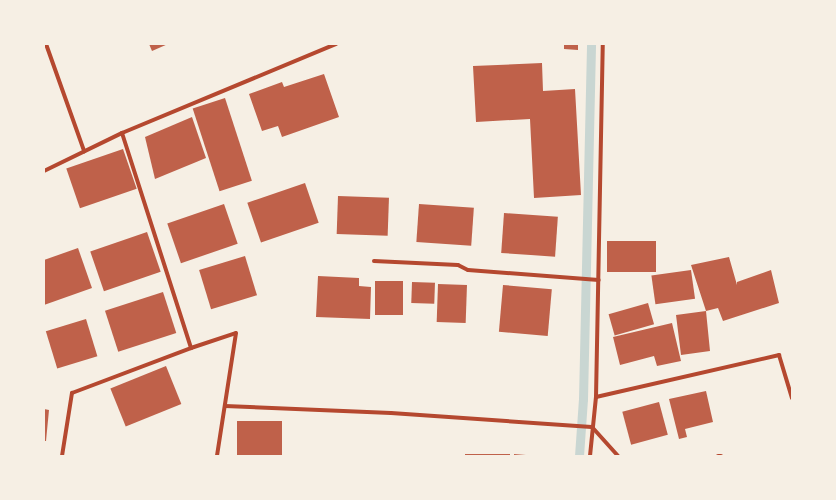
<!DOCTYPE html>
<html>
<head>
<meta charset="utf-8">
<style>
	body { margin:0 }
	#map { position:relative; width:836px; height:500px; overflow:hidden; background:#f6efe4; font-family:Commissioner,sans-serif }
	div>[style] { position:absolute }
	.stream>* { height:9px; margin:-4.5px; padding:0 4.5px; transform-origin:4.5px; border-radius:4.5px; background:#c9d6d2 }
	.building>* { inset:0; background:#bf614a; transform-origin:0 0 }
	.minor>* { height:4px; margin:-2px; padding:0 2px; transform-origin:2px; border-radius:2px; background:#b5482f }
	span { translate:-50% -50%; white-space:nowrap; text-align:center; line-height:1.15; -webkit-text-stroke:4px #f6efe4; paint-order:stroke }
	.frame { position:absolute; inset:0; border:45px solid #f6efe4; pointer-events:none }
</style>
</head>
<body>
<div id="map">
	<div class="stream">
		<i style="left:579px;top:456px;width:57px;rotate:-86deg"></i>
		<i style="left:583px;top:399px;width:355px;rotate:-88.7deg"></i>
	</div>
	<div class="building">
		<i style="clip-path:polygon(149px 44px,168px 44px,152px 51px)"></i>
		<i style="clip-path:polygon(564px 44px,578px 44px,578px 50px,564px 49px)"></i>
		<i style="clip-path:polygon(542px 63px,543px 91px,575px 89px,581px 195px,534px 198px,530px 119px,476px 122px,473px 66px)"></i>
		<i style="clip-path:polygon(324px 74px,339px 117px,282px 137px,278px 126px,262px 131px,249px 94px,282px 82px,284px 87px)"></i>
		<i style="left:225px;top:98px;width:87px;height:34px;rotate:72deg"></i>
		<i style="clip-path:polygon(192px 117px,206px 158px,155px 179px,145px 137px)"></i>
		<i style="left:123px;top:149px;width:42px;height:60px;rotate:71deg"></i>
		<i style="left:305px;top:183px;width:42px;height:61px;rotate:71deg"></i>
		<i style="left:338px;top:196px;width:51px;height:38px;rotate:2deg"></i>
		<i style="left:224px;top:204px;width:42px;height:60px;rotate:71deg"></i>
		<i style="left:419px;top:204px;width:55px;height:38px;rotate:4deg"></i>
		<i style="left:504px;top:213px;width:54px;height:40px;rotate:4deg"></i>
		<i style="left:147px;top:232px;width:42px;height:60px;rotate:71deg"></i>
		<i style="left:656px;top:241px;width:31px;height:49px;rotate:90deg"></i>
		<i style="clip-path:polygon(78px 248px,92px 288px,44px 305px,44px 260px)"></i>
		<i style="left:245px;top:256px;width:41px;height:48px;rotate:73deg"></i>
		<i style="clip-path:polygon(729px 257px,737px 285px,737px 282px,771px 270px,779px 303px,723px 321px,718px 308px,706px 311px,710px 351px,681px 355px,676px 315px,706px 311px,691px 265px)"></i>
		<i style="left:691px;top:270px;width:29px;height:40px;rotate:82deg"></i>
		<i style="clip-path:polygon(318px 276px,359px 278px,359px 286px,371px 287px,370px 319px,316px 317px)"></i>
		<i style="left:375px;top:281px;width:28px;height:34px"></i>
		<i style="left:412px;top:282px;width:23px;height:21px;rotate:2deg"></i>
		<i style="left:438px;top:284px;width:29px;height:38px;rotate:2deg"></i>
		<i style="left:503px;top:285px;width:49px;height:47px;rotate:5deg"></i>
		<i style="left:163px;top:292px;width:43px;height:61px;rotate:72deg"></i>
		<i style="left:648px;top:303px;width:22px;height:41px;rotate:74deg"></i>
		<i style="left:86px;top:319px;width:39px;height:42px;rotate:73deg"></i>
		<i style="clip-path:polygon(672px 323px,681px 361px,657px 366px,654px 356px,620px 365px,613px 337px)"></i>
		<i style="left:166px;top:366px;width:41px;height:60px;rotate:68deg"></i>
		<i style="clip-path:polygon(706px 391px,713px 422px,685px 429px,687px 437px,679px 439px,669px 399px)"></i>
		<i style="left:659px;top:402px;width:34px;height:38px;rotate:75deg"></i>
		<i style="clip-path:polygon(44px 409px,49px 410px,46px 441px,44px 441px)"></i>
		<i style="left:237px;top:421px;width:45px;height:35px"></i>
		<i style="left:465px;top:454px;width:45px;height:2px"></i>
		<i style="clip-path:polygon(514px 454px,526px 455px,526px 456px,514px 456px)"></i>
	</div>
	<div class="minor">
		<i style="left:46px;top:44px;width:114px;rotate:70.4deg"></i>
		<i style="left:122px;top:133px;width:226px;rotate:72.2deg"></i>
		<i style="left:44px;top:171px;width:87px;rotate:-26deg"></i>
		<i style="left:122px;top:133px;width:232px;rotate:-22.6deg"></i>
		<i style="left:374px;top:261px;width:84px;rotate:2.7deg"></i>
		<i style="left:458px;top:265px;width:11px;rotate:27deg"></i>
		<i style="left:468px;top:270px;width:131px;rotate:4.4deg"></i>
		<i style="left:596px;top:397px;width:188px;rotate:-12.9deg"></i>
		<i style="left:779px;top:355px;width:45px;rotate:73.2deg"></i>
		<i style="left:225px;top:406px;width:166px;rotate:2.4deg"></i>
		<i style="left:391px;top:413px;width:201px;rotate:4deg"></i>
		<i style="left:592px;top:427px;width:39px;rotate:48deg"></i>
		<i style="left:62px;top:456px;width:64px;rotate:-81deg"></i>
		<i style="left:72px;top:393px;width:127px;rotate:-20.7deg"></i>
		<i style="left:191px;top:348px;width:47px;rotate:-18.4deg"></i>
		<i style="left:236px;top:333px;width:124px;rotate:98.8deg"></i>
		<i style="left:590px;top:456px;width:59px;rotate:-84.2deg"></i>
		<i style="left:596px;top:397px;width:353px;rotate:-88.9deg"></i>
		<i style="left:718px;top:456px;width:3px"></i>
	</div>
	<div class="frame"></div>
</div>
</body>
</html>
